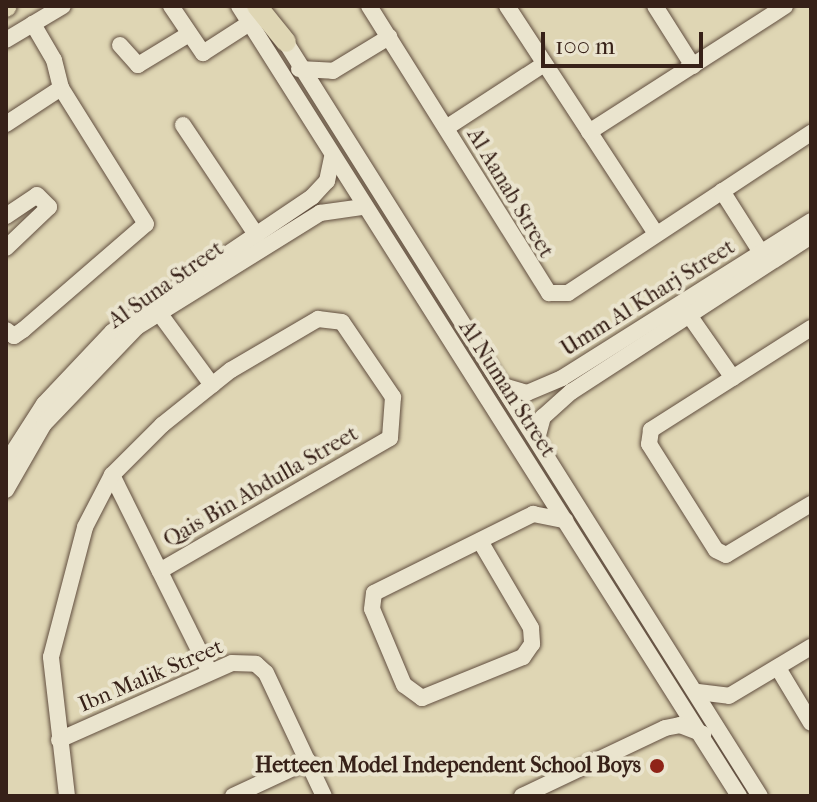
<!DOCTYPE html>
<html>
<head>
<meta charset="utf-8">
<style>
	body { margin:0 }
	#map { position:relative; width:817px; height:802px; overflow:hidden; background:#dfd6b4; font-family:"IM FELL French Canon",serif }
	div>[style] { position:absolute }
	.roads { filter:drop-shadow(0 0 2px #614e3f) drop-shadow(0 0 2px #614e3f) }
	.minor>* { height:16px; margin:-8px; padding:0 8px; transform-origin:8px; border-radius:8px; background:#eae4ce }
	.major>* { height:20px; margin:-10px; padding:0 10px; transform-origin:10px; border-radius:10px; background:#dfd6b4 }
	.dots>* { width:22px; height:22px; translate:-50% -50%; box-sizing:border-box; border:4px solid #eae4ce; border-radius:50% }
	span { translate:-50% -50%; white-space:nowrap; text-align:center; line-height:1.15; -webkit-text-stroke:8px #eae4ce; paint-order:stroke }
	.street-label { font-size:22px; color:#372118 }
	.poi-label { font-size:22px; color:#372118; font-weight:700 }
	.right { translate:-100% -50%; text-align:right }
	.frame { position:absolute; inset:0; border:8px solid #372118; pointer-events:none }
	.scale { position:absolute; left:541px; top:32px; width:162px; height:36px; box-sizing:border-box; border:4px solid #372118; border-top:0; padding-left:10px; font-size:24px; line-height:28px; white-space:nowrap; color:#372118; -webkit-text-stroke:6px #eae4ce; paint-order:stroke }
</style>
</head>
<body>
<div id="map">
	<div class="roads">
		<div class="minor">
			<i style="left:171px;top:6px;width:57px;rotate:55.8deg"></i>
			<i style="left:203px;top:53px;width:54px;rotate:-32.8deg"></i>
			<i style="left:239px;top:6px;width:935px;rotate:57.67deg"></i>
			<i style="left:369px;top:6px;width:339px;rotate:57.9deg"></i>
			<i style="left:549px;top:293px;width:19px"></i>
			<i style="left:568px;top:293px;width:291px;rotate:-33.4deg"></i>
			<i style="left:507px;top:6px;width:272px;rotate:56.8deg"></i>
			<i style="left:655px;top:6px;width:71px;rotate:57.7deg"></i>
			<i style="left:280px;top:33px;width:901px;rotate:57.83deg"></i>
			<i style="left:6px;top:40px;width:66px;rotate:-30.8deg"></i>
			<i style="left:120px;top:45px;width:27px;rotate:48deg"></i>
			<i style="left:138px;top:65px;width:60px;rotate:-31.3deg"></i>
			<i style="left:299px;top:69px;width:34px;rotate:3deg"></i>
			<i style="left:333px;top:71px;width:66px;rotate:-31.3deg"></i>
			<i style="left:6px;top:124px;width:66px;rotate:-33.2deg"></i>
			<i style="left:183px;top:125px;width:133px;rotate:56.3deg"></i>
			<i style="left:446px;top:128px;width:117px;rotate:-33.1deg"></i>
			<i style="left:589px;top:132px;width:233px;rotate:-32.7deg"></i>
			<i style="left:722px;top:191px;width:84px;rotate:57.6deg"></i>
			<i style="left:6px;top:216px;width:37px;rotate:-34deg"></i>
			<i style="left:37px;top:195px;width:17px;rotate:45deg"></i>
			<i style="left:49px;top:207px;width:59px;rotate:136.4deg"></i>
			<i style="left:682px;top:305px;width:89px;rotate:55.1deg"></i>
			<i style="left:154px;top:306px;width:98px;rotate:53.7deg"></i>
			<i style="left:811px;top:328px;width:190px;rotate:147.5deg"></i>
			<i style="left:651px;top:430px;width:14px;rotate:98deg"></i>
			<i style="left:649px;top:444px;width:125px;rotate:57.7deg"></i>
			<i style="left:716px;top:550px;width:11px;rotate:27deg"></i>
			<i style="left:726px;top:555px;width:99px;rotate:-31deg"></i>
			<i style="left:6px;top:330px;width:10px;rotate:37deg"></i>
			<i style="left:14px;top:336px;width:11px;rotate:-34deg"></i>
			<i style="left:23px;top:330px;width:162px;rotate:-40.8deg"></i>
			<i style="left:146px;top:224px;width:160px;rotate:-122deg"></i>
			<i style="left:61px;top:88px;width:29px;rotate:-104deg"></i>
			<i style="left:54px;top:60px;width:42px;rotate:-120.3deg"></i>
			<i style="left:503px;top:386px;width:25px;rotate:16deg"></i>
			<i style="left:527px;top:393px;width:38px;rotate:-23deg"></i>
			<i style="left:562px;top:378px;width:294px;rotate:-32.2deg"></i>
			<i style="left:537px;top:439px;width:23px;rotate:-75deg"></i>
			<i style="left:543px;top:417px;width:38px;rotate:-42deg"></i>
			<i style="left:571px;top:392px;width:286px;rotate:-33deg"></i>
			<i style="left:6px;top:463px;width:70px;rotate:-57.2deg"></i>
			<i style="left:44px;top:404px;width:99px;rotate:-46.6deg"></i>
			<i style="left:112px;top:332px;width:241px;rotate:-34deg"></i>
			<i style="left:312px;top:197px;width:22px;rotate:-47deg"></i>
			<i style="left:327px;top:181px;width:24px;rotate:-78deg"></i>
			<i style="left:112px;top:475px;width:220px;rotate:63.6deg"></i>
			<i style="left:6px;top:490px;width:76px;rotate:-60.1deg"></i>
			<i style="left:44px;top:424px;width:134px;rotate:-46.2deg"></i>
			<i style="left:137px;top:327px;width:216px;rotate:-31.9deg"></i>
			<i style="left:320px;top:213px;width:42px;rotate:-8.1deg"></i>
			<i style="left:480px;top:541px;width:101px;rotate:59.6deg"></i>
			<i style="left:531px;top:628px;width:16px;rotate:86deg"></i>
			<i style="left:532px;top:644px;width:16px;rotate:125deg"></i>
			<i style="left:523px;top:657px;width:109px;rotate:157.9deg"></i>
			<i style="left:422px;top:698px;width:22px;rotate:-144deg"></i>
			<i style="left:404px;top:685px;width:82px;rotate:-112.8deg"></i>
			<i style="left:372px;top:609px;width:16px;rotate:-83deg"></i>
			<i style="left:374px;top:593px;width:178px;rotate:-26.4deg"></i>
			<i style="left:533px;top:514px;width:33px;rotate:11deg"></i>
			<i style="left:778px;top:668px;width:64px;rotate:59deg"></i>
			<i style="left:698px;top:692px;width:31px;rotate:7deg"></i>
			<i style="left:729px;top:696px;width:96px;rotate:-30.9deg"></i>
			<i style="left:59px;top:740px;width:189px;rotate:-24deg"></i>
			<i style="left:232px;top:663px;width:24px;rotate:2deg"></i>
			<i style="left:256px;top:664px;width:13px;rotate:42deg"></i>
			<i style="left:266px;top:673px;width:136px;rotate:64.8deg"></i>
			<i style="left:67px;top:796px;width:140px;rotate:-96.6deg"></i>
			<i style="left:51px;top:657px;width:134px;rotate:-75.3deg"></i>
			<i style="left:85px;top:527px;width:59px;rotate:-62.6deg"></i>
			<i style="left:112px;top:475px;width:71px;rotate:-45deg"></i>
			<i style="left:162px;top:425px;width:88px;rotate:-38.6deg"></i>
			<i style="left:231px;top:370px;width:101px;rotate:-30.4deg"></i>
			<i style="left:318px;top:319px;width:24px;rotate:7deg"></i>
			<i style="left:342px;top:322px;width:91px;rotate:55.8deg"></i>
			<i style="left:393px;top:397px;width:41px;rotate:94.2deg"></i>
			<i style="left:390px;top:438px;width:266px;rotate:150deg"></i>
			<i style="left:233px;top:796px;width:83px;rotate:-25deg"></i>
			<i style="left:522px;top:796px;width:158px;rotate:-25.4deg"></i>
			<i style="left:665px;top:728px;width:15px;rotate:-11deg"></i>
			<i style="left:680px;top:725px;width:25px;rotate:21deg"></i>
		</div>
		<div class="major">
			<i style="left:257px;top:6px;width:46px;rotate:51.1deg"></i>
			<i style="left:6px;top:7px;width:1px;rotate:-45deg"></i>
		</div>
	</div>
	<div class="dots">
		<i style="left:657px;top:766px;background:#8f2418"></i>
	</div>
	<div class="street-label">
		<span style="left:510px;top:193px;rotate:59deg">Al Aanab Street</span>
		<span style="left:166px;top:285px;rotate:-35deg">Al Suna Street</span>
		<span style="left:648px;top:298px;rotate:-32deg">Umm Al Kharj Street</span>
		<span style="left:507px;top:389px;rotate:57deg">Al Numan Street</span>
		<span style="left:261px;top:487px;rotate:-30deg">Qais Bin Abdulla Street</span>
		<span style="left:151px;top:676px;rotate:-23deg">Ibn Malik Street</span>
	</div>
	<div class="poi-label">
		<span class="right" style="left:641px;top:766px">Hetteen Model Independent School Boys</span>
	</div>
	<div class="frame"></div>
	<div class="scale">100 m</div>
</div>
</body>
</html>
